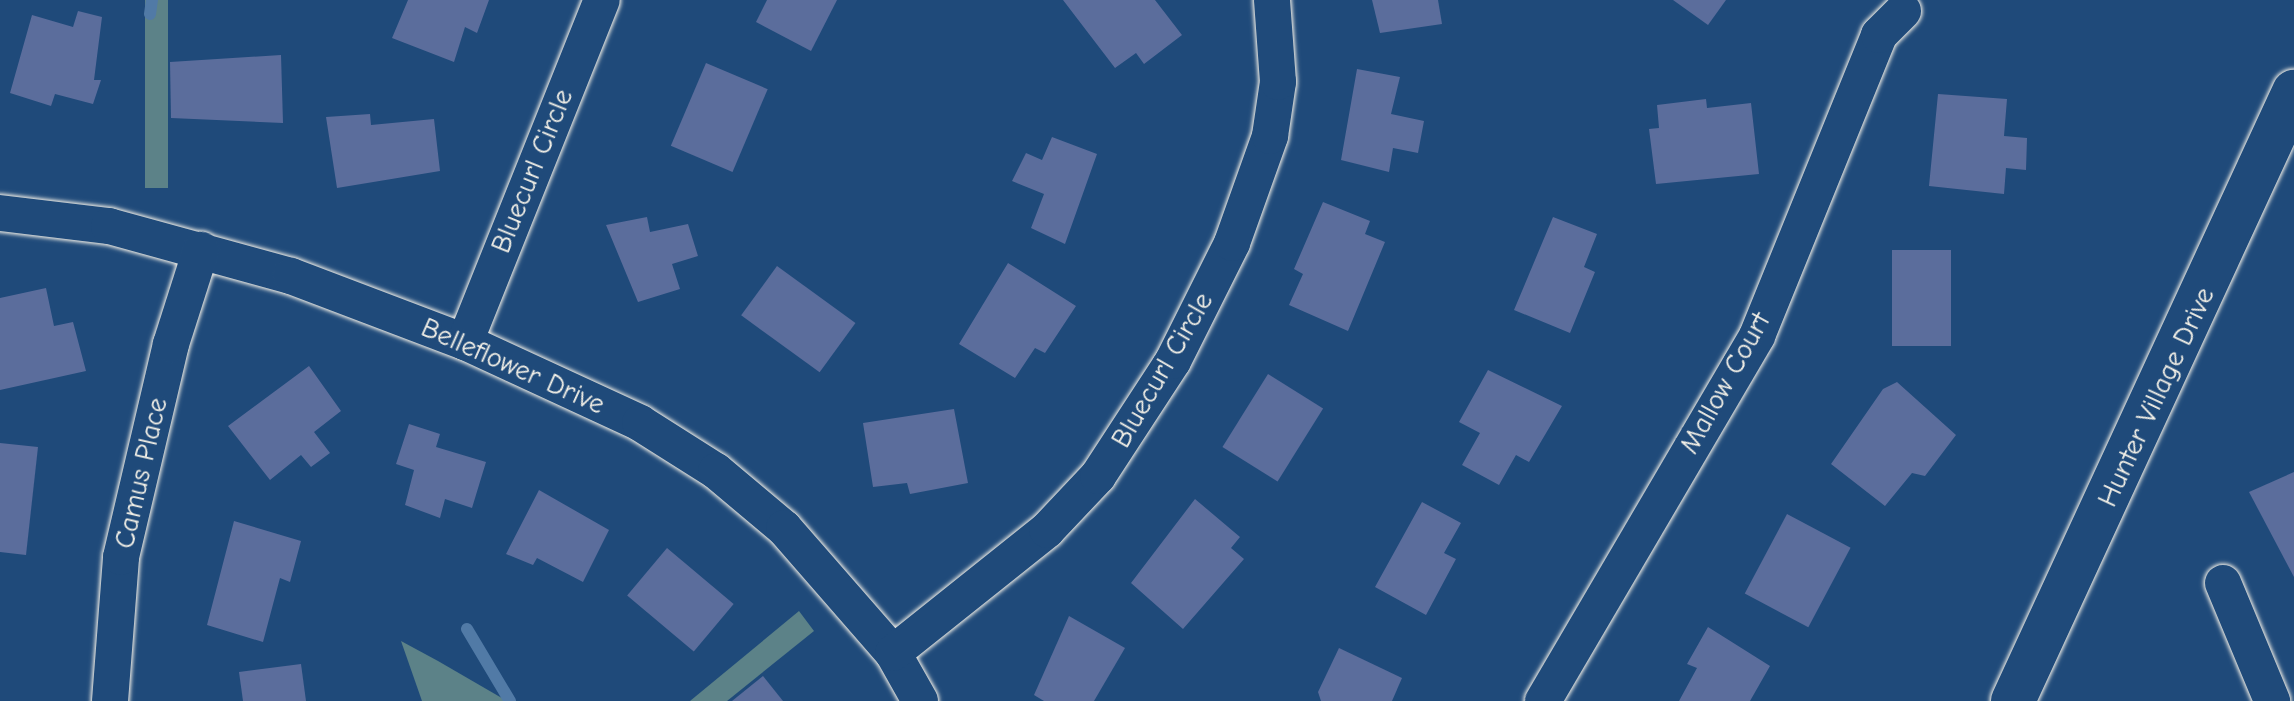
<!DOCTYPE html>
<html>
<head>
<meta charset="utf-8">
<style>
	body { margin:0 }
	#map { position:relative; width:2294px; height:701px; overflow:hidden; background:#1f4a7a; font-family:"Comic Neue",sans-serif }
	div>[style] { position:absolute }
	.green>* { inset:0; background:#5c8288; transform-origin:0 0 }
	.stream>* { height:12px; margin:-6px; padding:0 6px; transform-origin:6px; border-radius:6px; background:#517aa6 }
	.building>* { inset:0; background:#5b6d9c; transform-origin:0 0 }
	.roads { filter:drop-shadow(0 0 2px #f4f1e8) drop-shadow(0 0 2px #f4f1e8) }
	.street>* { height:36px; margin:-18px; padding:0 18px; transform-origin:18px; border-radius:18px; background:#1f4a7a }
	.secondary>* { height:44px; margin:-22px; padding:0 22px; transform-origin:22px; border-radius:22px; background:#1f4a7a }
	span { translate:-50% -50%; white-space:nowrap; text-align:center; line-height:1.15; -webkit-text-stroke:6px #1f4a7a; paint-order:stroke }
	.street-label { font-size:28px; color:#f4f1e8 }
</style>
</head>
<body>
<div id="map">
	<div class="green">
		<i style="left:145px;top:0;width:23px;height:188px"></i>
		<i style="clip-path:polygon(799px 611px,814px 631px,727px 701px,690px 701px)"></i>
		<i style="clip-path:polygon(401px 641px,438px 661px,507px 701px,422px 701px)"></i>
	</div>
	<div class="stream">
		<i style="left:150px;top:14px;width:14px;rotate:-82deg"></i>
		<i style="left:467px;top:629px;width:84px;rotate:59.2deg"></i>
	</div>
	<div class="building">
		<i style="clip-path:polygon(408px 0,489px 0,477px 33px,465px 27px,454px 62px,392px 38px)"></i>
		<i style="clip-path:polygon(767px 0,837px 0,811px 51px,756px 22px)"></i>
		<i style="clip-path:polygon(1063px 0,1155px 0,1182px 35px,1144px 64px,1136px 53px,1115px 68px)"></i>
		<i style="clip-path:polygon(1372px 0,1438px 0,1442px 24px,1380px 33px)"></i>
		<i style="clip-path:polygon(1673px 0,1726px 0,1708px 25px)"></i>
		<i style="clip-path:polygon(78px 11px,102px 17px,94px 80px,101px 80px,93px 104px,55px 94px,51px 106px,10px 93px,32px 15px,73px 27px)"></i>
		<i style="clip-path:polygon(281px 55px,283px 123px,171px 118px,170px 62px)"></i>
		<i style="left:706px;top:63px;width:67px;height:90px;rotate:23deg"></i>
		<i style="clip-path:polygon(1357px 69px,1400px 77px,1391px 114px,1424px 121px,1418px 153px,1393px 148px,1389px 172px,1341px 160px)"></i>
		<i style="clip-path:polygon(1938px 94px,2007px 99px,2004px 136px,2027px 138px,2026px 170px,2006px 168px,2004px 194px,1929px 186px)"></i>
		<i style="clip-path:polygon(1706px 99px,1707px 108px,1751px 103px,1759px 174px,1656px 184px,1649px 129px,1659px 128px,1657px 105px)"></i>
		<i style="clip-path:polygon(370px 114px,371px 125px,434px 119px,440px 171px,337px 188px,326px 117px)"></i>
		<i style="clip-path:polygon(1052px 137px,1097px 154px,1065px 244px,1031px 228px,1044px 194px,1012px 181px,1026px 153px,1042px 160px)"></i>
		<i style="clip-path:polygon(1323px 202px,1370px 221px,1365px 234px,1385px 242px,1348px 331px,1289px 305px,1303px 274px,1294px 269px)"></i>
		<i style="clip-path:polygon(647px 217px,650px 232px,688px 224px,698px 256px,672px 264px,680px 289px,638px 302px,606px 225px)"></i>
		<i style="clip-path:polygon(1553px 217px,1597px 234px,1584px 267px,1595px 272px,1570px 333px,1514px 310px)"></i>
		<i style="left:1892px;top:250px;width:59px;height:96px"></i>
		<i style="clip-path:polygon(1008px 263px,1076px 306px,1045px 353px,1035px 348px,1015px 378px,959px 344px)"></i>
		<i style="left:777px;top:266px;width:97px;height:61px;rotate:36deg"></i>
		<i style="clip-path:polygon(46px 288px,54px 326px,73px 322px,86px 371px,0 390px,0 298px)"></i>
		<i style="clip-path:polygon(309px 366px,341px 411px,314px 432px,330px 453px,311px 467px,301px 455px,270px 480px,228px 426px)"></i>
		<i style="clip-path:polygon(1488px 370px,1562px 406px,1529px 462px,1516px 455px,1499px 485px,1462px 465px,1480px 433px,1459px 422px)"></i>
		<i style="left:1268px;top:374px;width:65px;height:86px;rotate:32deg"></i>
		<i style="clip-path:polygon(1897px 382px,1956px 435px,1925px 476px,1912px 473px,1885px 506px,1831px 464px,1883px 389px)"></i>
		<i style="clip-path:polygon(954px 409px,968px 483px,910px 494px,907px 483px,873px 487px,863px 423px)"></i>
		<i style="clip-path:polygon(409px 424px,440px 434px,436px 447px,486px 462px,472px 508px,445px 499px,440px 518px,405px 505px,414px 470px,396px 464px)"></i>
		<i style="clip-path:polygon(0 443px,38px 447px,26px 555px,0 552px)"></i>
		<i style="clip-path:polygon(2294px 472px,2294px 577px,2249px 492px)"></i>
		<i style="clip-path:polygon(539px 490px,609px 530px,583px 582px,537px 558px,533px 565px,506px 554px)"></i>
		<i style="clip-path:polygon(1195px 499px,1240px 537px,1231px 548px,1244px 559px,1183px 629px,1131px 583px)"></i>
		<i style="clip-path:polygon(1422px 502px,1461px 523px,1444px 553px,1456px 559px,1426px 615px,1375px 587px)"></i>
		<i style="left:1787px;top:514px;width:72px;height:90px;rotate:28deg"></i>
		<i style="clip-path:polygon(234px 521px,301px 541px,290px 582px,280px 578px,263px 642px,207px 625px)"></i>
		<i style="left:667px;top:548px;width:87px;height:62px;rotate:40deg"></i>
		<i style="clip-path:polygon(1069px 616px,1125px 648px,1094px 701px,1044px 701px,1034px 695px)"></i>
		<i style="clip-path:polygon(1708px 627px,1770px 666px,1750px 701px,1679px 701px,1697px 668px,1687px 664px)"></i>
		<i style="clip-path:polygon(1339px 648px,1402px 678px,1392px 701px,1321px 701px,1318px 692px)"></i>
		<i style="clip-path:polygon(301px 664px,306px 701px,243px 701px,239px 672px)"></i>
		<i style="clip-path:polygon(763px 676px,783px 701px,732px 701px)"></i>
	</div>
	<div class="roads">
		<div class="street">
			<i style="left:0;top:213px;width:110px;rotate:6.8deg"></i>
			<i style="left:109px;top:226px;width:189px;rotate:15.4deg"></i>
			<i style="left:291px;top:276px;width:186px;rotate:20.8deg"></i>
			<i style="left:465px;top:342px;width:193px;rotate:24.8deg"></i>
			<i style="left:640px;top:423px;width:90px;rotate:32.3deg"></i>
			<i style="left:716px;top:471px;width:89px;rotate:40deg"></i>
			<i style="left:784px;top:528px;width:166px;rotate:48.9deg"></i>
			<i style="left:893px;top:653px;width:55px;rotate:60.6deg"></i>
			<i style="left:465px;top:342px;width:368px;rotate:-68.2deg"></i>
			<i style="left:2223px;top:583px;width:128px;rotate:67.4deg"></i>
			<i style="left:893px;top:653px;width:197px;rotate:-38.6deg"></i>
			<i style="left:1047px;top:530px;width:74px;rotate:-46.6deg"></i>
			<i style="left:1098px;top:476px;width:137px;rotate:-56.9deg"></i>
			<i style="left:1173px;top:361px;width:132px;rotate:-63.4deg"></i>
			<i style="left:1232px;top:243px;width:114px;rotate:-70.4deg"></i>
			<i style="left:1270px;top:136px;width:55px;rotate:-81.6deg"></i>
			<i style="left:1278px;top:82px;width:82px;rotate:-94.2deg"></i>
			<i style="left:110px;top:701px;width:144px;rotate:-85.6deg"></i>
			<i style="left:121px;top:557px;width:219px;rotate:-76.8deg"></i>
			<i style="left:171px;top:344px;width:99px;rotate:-72.3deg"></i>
			<i style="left:1543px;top:701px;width:423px;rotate:-59.6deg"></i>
			<i style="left:1757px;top:336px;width:325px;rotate:-67.9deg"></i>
			<i style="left:1879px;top:35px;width:34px;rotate:-45deg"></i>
		</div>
		<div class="secondary">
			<i style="left:2013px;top:701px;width:671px;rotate:-65.23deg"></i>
		</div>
	</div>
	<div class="street-label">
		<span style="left:532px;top:171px;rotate:-68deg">Bluecurl Circle</span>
		<span style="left:513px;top:366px;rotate:24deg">Belleflower Drive</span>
		<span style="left:1162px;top:370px;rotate:-60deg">Bluecurl Circle</span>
		<span style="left:1725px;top:383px;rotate:-61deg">Mallow Court</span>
		<span style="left:2156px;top:397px;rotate:-65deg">Hunter Village Drive</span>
		<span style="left:141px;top:473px;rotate:-77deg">Camus Place</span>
	</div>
</div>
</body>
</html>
